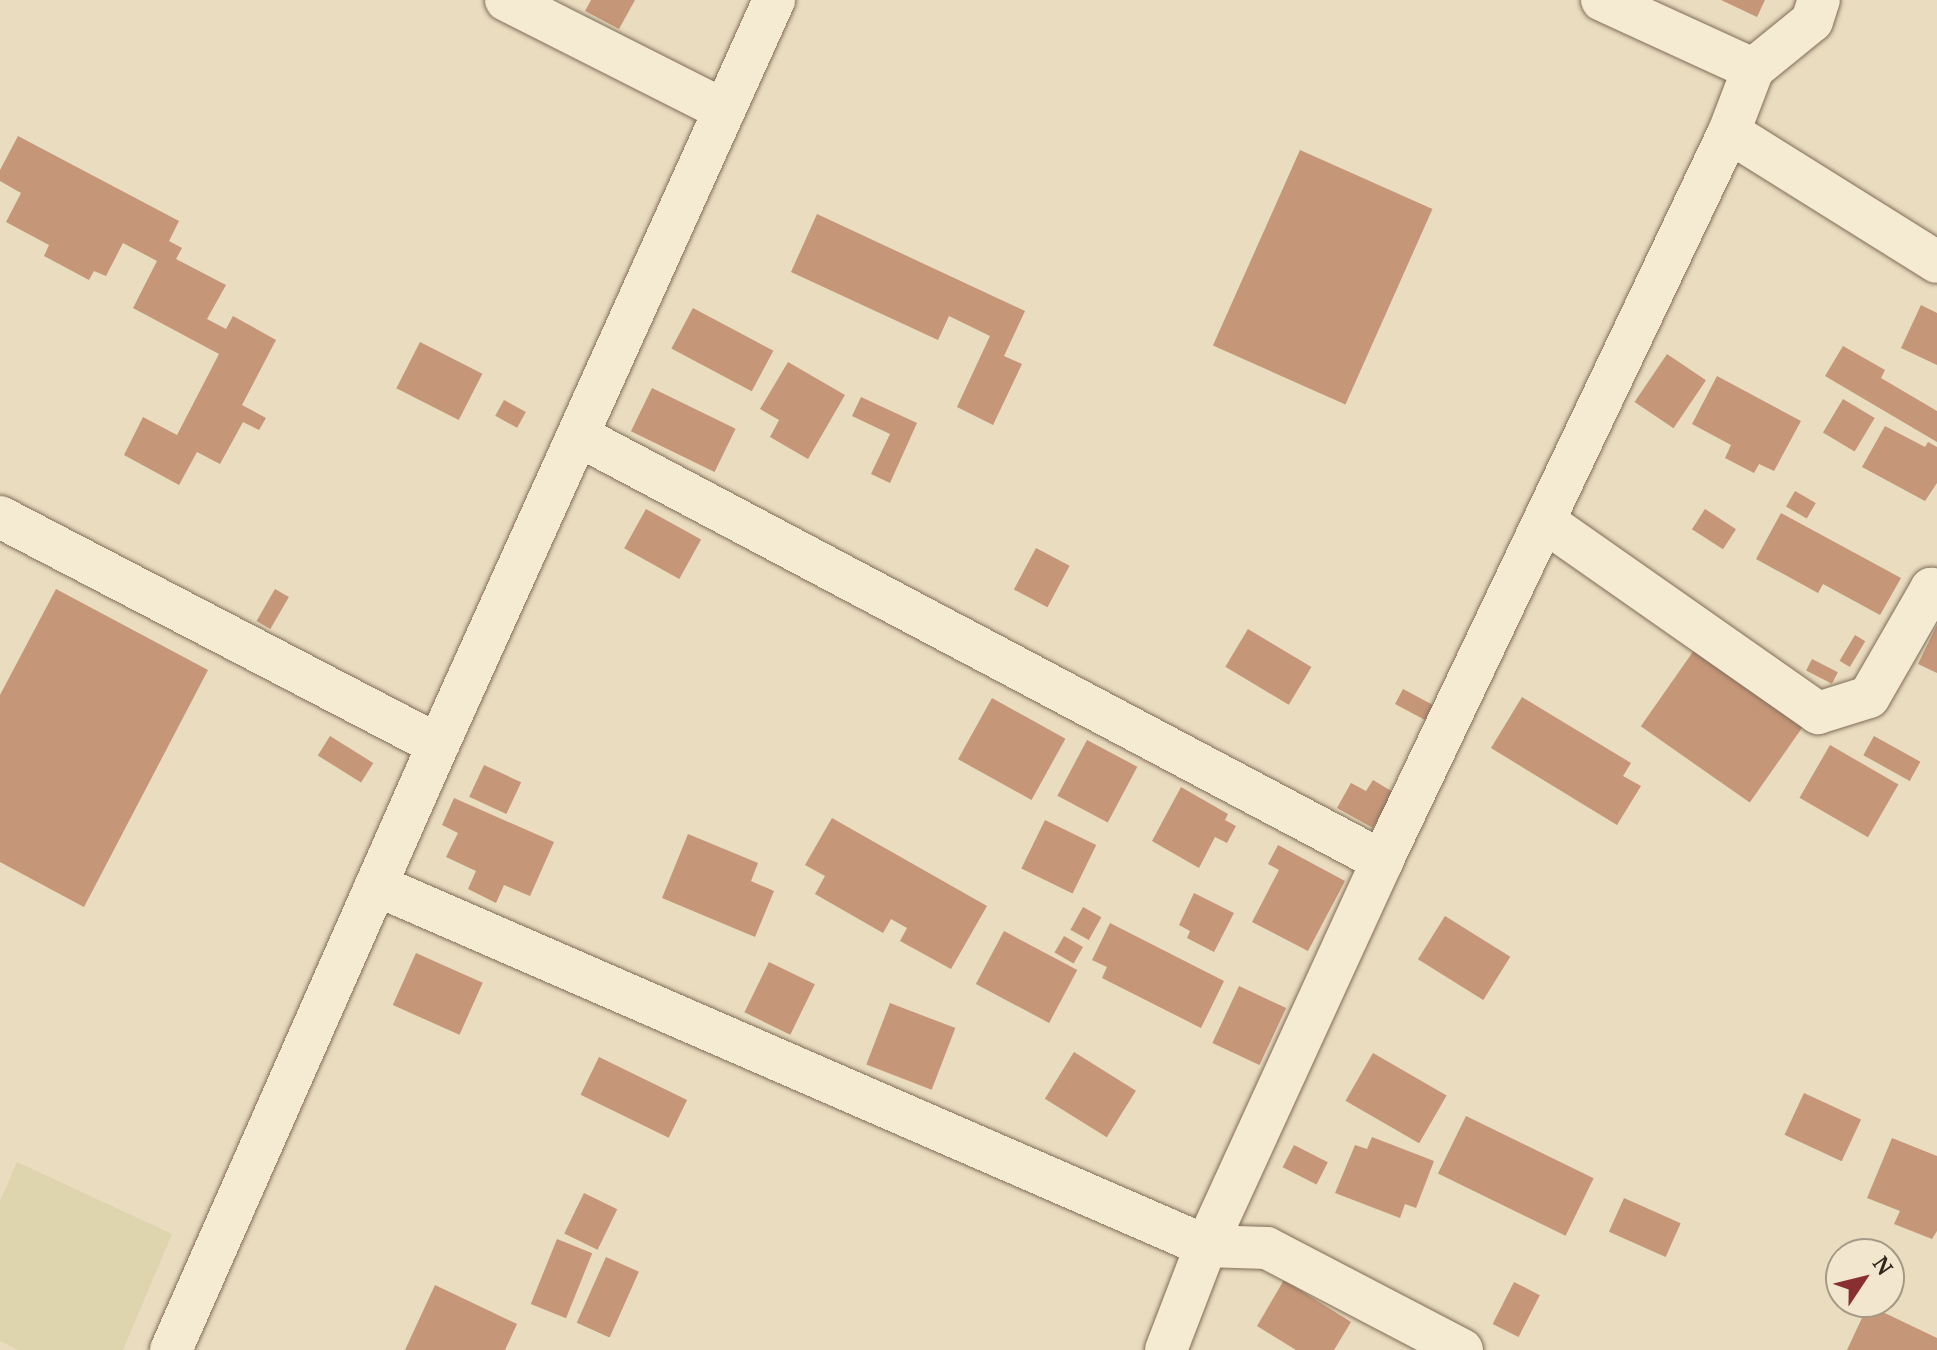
<!DOCTYPE html>
<html>
<head>
<meta charset="utf-8">
<style>
	body { margin:0 }
	#map { position:relative; width:1937px; height:1350px; overflow:hidden; background:#e9dcbf; font-family:"PT Serif",serif }
	div>[style] { position:absolute }
	.farmland>* { inset:0; background:#ded5ae }
	.building>* { inset:0; background:#c59678; transform-origin:0 0 }
	.roads { filter:drop-shadow(0 0 2px #816d59) drop-shadow(0 0 2px #816d59) }
	.street>* { height:42px; margin:-21px; padding:0 21px; transform-origin:21px; border-radius:21px; background:#f5ead2 }
	span { translate:-50% -50%; white-space:nowrap; text-align:center; line-height:1.15; -webkit-text-stroke:6px #f2e7ce; paint-order:stroke }
	.north { position:absolute; left:1825px; top:1238px; width:80px; height:80px; box-sizing:border-box; background:#f2e7ce; border:2px solid #a59a87; border-radius:50%; rotate:55deg; font-size:22px; font-weight:700; line-height:32px; text-align:center; color:#31261c }
	.north::after { content:''; display:block; margin:auto; width:28px; height:36px; background:#8a2e31; clip-path:polygon(50% 0,100% 100%,50% 72%,0 100%) }
</style>
</head>
<body>
<div id="map">
	<div class="farmland">
		<i style="clip-path:polygon(17px 1162px,172px 1234px,123px 1350px,18px 1350px,0 1341px,0 1201px)"></i>
	</div>
	<div class="building">
		<i style="clip-path:polygon(591px 0,635px 0,619px 29px,585px 11px)"></i>
		<i style="clip-path:polygon(1721px 0,1765px 0,1757px 17px)"></i>
		<i style="clip-path:polygon(18px 136px,179px 221px,169px 241px,182px 248px,176px 259px,226px 285px,207px 319px,226px 329px,233px 316px,276px 340px,242px 405px,266px 418px,259px 430px,243px 422px,220px 464px,197px 452px,179px 485px,124px 455px,143px 417px,177px 435px,219px 354px,133px 308px,157px 261px,123px 243px,106px 276px,94px 271px,89px 280px,44px 256px,49px 245px,6px 222px,21px 193px,0 181px,0 170px)"></i>
		<i style="left:1300px;top:150px;width:145px;height:214px;rotate:24deg"></i>
		<i style="clip-path:polygon(817px 214px,1025px 311px,1004px 356px,1022px 364px,993px 425px,957px 407px,990px 336px,949px 316px,938px 340px,791px 272px)"></i>
		<i style="clip-path:polygon(1921px 305px,1937px 313px,1937px 365px,1901px 348px)"></i>
		<i style="left:693px;top:308px;width:91px;height:46px;rotate:28deg"></i>
		<i style="left:420px;top:342px;width:70px;height:52px;rotate:27deg"></i>
		<i style="clip-path:polygon(1843px 346px,1885px 370px,1881px 378px,1937px 411px,1937px 442px,1825px 376px)"></i>
		<i style="left:1667px;top:354px;width:47px;height:58px;rotate:34deg"></i>
		<i style="clip-path:polygon(788px 362px,845px 395px,808px 459px,770px 437px,779px 420px,760px 409px)"></i>
		<i style="clip-path:polygon(1717px 376px,1801px 421px,1774px 471px,1759px 464px,1754px 473px,1725px 458px,1731px 445px,1692px 424px)"></i>
		<i style="left:652px;top:388px;width:93px;height:48px;rotate:26deg"></i>
		<i style="clip-path:polygon(861px 397px,917px 423px,890px 483px,871px 474px,890px 434px,852px 416px)"></i>
		<i style="left:1843px;top:399px;width:37px;height:39px;rotate:31deg"></i>
		<i style="left:504px;top:400px;width:25px;height:18px;rotate:29deg"></i>
		<i style="clip-path:polygon(1885px 426px,1925px 447px,1928px 442px,1937px 447px,1937px 483px,1925px 501px,1862px 467px)"></i>
		<i style="left:1795px;top:491px;width:24px;height:18px;rotate:30deg"></i>
		<i style="left:646px;top:509px;width:63px;height:45px;rotate:29deg"></i>
		<i style="left:1705px;top:509px;width:37px;height:24px;rotate:33deg"></i>
		<i style="clip-path:polygon(1781px 513px,1901px 578px,1880px 615px,1823px 584px,1818px 593px,1756px 559px)"></i>
		<i style="left:1036px;top:548px;width:38px;height:47px;rotate:28deg"></i>
		<i style="clip-path:polygon(56px 589px,208px 670px,84px 907px,0 862px,0 695px)"></i>
		<i style="left:275px;top:589px;width:16px;height:37px;rotate:30deg"></i>
		<i style="clip-path:polygon(1937px 625px,1937px 673px,1918px 664px)"></i>
		<i style="left:1248px;top:629px;width:74px;height:44px;rotate:31deg"></i>
		<i style="left:1855px;top:635px;width:12px;height:30px;rotate:31deg"></i>
		<i style="left:1697px;top:646px;width:133px;height:98px;rotate:35deg"></i>
		<i style="left:1812px;top:659px;width:29px;height:13px;rotate:27deg"></i>
		<i style="left:1403px;top:689px;width:34px;height:17px;rotate:28deg"></i>
		<i style="clip-path:polygon(1522px 697px,1631px 763px,1623px 776px,1641px 786px,1617px 825px,1491px 748px)"></i>
		<i style="left:992px;top:698px;width:84px;height:70px;rotate:29deg"></i>
		<i style="left:330px;top:736px;width:51px;height:23px;rotate:32deg"></i>
		<i style="left:1874px;top:736px;width:53px;height:22px;rotate:29deg"></i>
		<i style="left:1087px;top:740px;width:57px;height:63px;rotate:28deg"></i>
		<i style="left:1830px;top:745px;width:79px;height:61px;rotate:30deg"></i>
		<i style="left:484px;top:765px;width:41px;height:35px;rotate:25deg"></i>
		<i style="clip-path:polygon(1373px 780px,1393px 792px,1373px 828px,1337px 808px,1351px 783px,1366px 791px)"></i>
		<i style="clip-path:polygon(1181px 787px,1228px 814px,1225px 820px,1236px 826px,1227px 843px,1215px 837px,1199px 868px,1152px 841px)"></i>
		<i style="clip-path:polygon(454px 798px,554px 842px,530px 896px,504px 885px,496px 903px,468px 889px,476px 871px,446px 857px,458px 833px,442px 825px)"></i>
		<i style="clip-path:polygon(832px 818px,987px 906px,951px 969px,900px 941px,907px 928px,891px 919px,883px 933px,815px 894px,825px 876px,805px 865px)"></i>
		<i style="left:1045px;top:820px;width:57px;height:54px;rotate:26deg"></i>
		<i style="clip-path:polygon(688px 834px,758px 863px,751px 881px,774px 891px,755px 937px,662px 898px)"></i>
		<i style="clip-path:polygon(1278px 845px,1345px 881px,1308px 951px,1252px 922px,1279px 870px,1268px 864px)"></i>
		<i style="clip-path:polygon(1194px 893px,1234px 913px,1214px 952px,1187px 938px,1190px 931px,1179px 925px)"></i>
		<i style="left:1083px;top:907px;width:21px;height:26px;rotate:29deg"></i>
		<i style="left:1445px;top:916px;width:77px;height:51px;rotate:32deg"></i>
		<i style="clip-path:polygon(1110px 923px,1224px 981px,1201px 1028px,1102px 978px,1107px 967px,1092px 960px)"></i>
		<i style="left:1004px;top:931px;width:83px;height:60px;rotate:28deg"></i>
		<i style="left:1064px;top:936px;width:22px;height:19px;rotate:30deg"></i>
		<i style="left:416px;top:953px;width:73px;height:57px;rotate:24deg"></i>
		<i style="left:769px;top:962px;width:51px;height:56px;rotate:26deg"></i>
		<i style="left:1239px;top:986px;width:52px;height:63px;rotate:25deg"></i>
		<i style="left:890px;top:1003px;width:70px;height:66px;rotate:21deg"></i>
		<i style="left:1074px;top:1052px;width:73px;height:55px;rotate:32deg"></i>
		<i style="left:1373px;top:1053px;width:85px;height:55px;rotate:30deg"></i>
		<i style="left:599px;top:1057px;width:98px;height:42px;rotate:26deg"></i>
		<i style="left:1804px;top:1093px;width:63px;height:46px;rotate:25deg"></i>
		<i style="left:1466px;top:1116px;width:142px;height:64px;rotate:26deg"></i>
		<i style="clip-path:polygon(1372px 1137px,1434px 1161px,1416px 1208px,1405px 1204px,1400px 1218px,1335px 1193px,1355px 1145px,1367px 1149px)"></i>
		<i style="clip-path:polygon(1892px 1138px,1937px 1156px,1937px 1231px,1932px 1239px,1894px 1224px,1900px 1211px,1867px 1198px)"></i>
		<i style="left:1294px;top:1145px;width:38px;height:25px;rotate:27deg"></i>
		<i style="left:584px;top:1193px;width:37px;height:45px;rotate:26deg"></i>
		<i style="left:1624px;top:1198px;width:62px;height:37px;rotate:24deg"></i>
		<i style="left:557px;top:1239px;width:38px;height:70px;rotate:22deg"></i>
		<i style="left:606px;top:1257px;width:36px;height:72px;rotate:24deg"></i>
		<i style="clip-path:polygon(1284px 1280px,1351px 1322px,1334px 1350px,1296px 1350px,1257px 1326px)"></i>
		<i style="left:1514px;top:1282px;width:29px;height:47px;rotate:27deg"></i>
		<i style="clip-path:polygon(435px 1285px,517px 1324px,505px 1350px,405px 1350px)"></i>
		<i style="clip-path:polygon(1868px 1305px,1937px 1338px,1937px 1350px,1847px 1350px)"></i>
	</div>
	<div class="roads">
		<div class="street">
			<i style="left:506px;top:0;width:244px;rotate:26.8deg"></i>
			<i style="left:1602px;top:0;width:166px;rotate:24.6deg"></i>
			<i style="left:1729px;top:132px;width:245px;rotate:32deg"></i>
			<i style="left:579px;top:436px;width:909px;rotate:27.89deg"></i>
			<i style="left:0;top:517px;width:494px;rotate:27.5deg"></i>
			<i style="left:1544px;top:521px;width:335px;rotate:35deg"></i>
			<i style="left:1818px;top:713px;width:53px;rotate:-17.4deg"></i>
			<i style="left:1869px;top:697px;width:125px;rotate:-60.1deg"></i>
			<i style="left:1931px;top:589px;width:7px;rotate:27deg"></i>
			<i style="left:376px;top:885px;width:905px;rotate:23.51deg"></i>
			<i style="left:1206px;top:1246px;width:61px;rotate:1.9deg"></i>
			<i style="left:1267px;top:1248px;width:220px;rotate:27.6deg"></i>
			<i style="left:171px;top:1350px;width:661px;rotate:-66.19deg"></i>
			<i style="left:438px;top:745px;width:817px;rotate:-65.72deg"></i>
			<i style="left:1166px;top:1350px;width:111px;rotate:-69deg"></i>
			<i style="left:1206px;top:1246px;width:423px;rotate:-65.4deg"></i>
			<i style="left:1382px;top:861px;width:807px;rotate:-64.55deg"></i>
			<i style="left:1729px;top:132px;width:67px;rotate:-69.1deg"></i>
			<i style="left:1753px;top:69px;width:76px;rotate:-39.1deg"></i>
			<i style="left:1812px;top:21px;width:22px;rotate:-72deg"></i>
		</div>
	</div>
	<div class="north">N</div>
</div>
</body>
</html>
